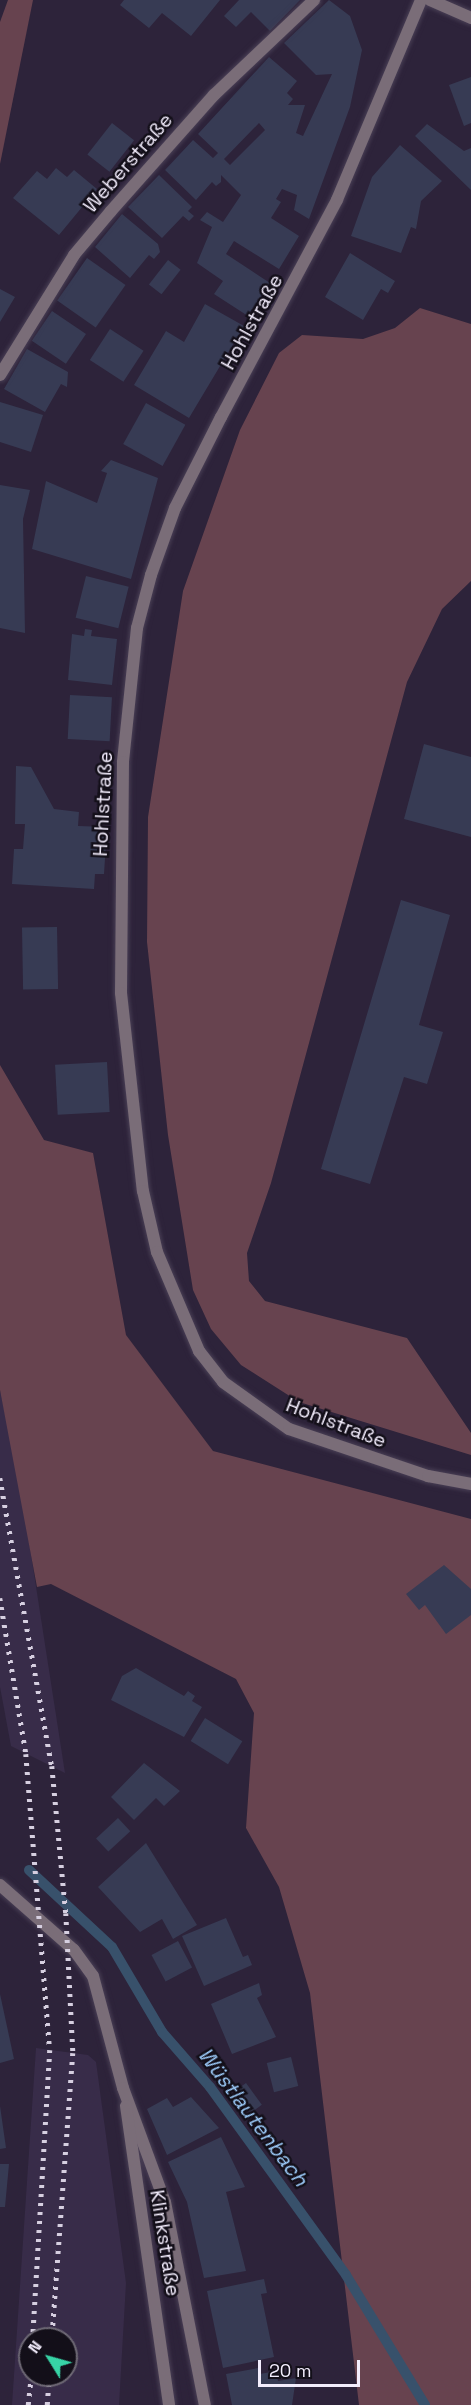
<!DOCTYPE html>
<html>
<head>
<meta charset="utf-8">
<style>
	body { margin:0 }
	#map { position:relative; width:471px; height:2405px; overflow:hidden; background:#2d233a; font-family:"Space Grotesk",sans-serif }
	div>[style] { position:absolute }
	.built>* { inset:0; background:#382c49 }
	.forest>* { inset:0; background:#67434f }
	.stream>* { height:10px; margin:-5px; padding:0 5px; transform-origin:5px; border-radius:5px; background:#38516b }
	.building>* { inset:0; background:#373b54; transform-origin:0 0 }
	.roads { filter:drop-shadow(0 0 2px #493f55) drop-shadow(0 0 2px #493f55) }
	.street>* { height:12px; margin:-6px; padding:0 6px; transform-origin:6px; border-radius:6px; background:#7a6d78 }
	.rail>* { height:4.5px; margin-top:-2.25px; transform-origin:0; background:repeating-linear-gradient(90deg,#d6cfe0 0 3px,transparent 0 9px) }
	span { translate:-50% -50%; white-space:nowrap; text-align:center; line-height:1.15; -webkit-text-stroke:5px #130f19; paint-order:stroke }
	.street-label { font-size:20px; color:#f3edfd }
	.water-label { font-size:21px; color:#9ecdfc; font-style:italic }
	.north { position:absolute; left:18px; top:2327px; width:60px; height:60px; box-sizing:border-box; background:#130f19; border:2px solid #6d6874; border-radius:50%; rotate:307deg; font-size:16px; font-weight:700; line-height:24px; text-align:center; color:#f3edfd }
	.north::after { content:''; display:block; margin:auto; width:21px; height:27px; background:#37d4a6; clip-path:polygon(50% 0,100% 100%,50% 72%,0 100%) }
	.scale { position:absolute; left:258px; top:2360px; width:102px; height:27px; box-sizing:border-box; border:3px solid #f3edfd; border-top:0; padding-left:8px; font-size:18px; line-height:21px; white-space:nowrap; color:#f3edfd; -webkit-text-stroke:4px #130f19; paint-order:stroke }
</style>
</head>
<body>
<div id="map">
	<div class="built">
		<i style="clip-path:polygon(0 1390px,21px 1490px,65px 1773px,11px 1746px,0 1687px)"></i>
		<i style="clip-path:polygon(evenodd,36px 2048px,88px 2055px,96px 2062px,126px 2283px,119px 2405px,12px 2405px,36px 2048px,30px 2339px,66px 2339px,66px 2375px,30px 2375px,30px 2339px)"></i>
	</div>
	<div class="forest">
		<i style="clip-path:polygon(8px 0,33px 0,0 164px,0 22px)"></i>
		<i style="clip-path:polygon(420px 308px,471px 324px,471px 581px,442px 609px,407px 682px,271px 1183px,247px 1253px,249px 1281px,265px 1301px,407px 1338px,471px 1433px,471px 1455px,299px 1402px,241px 1365px,211px 1329px,193px 1290px,168px 1135px,147px 942px,148px 817px,183px 591px,240px 430px,279px 353px,302px 335px,363px 339px,395px 328px)"></i>
		<i style="clip-path:polygon(0 1065px,44px 1140px,93px 1153px,126px 1335px,213px 1451px,471px 1519px,471px 2405px,359px 2405px,310px 1993px,279px 1887px,246px 1828px,254px 1713px,236px 1679px,51px 1584px,37px 1587px,0 1390px)"></i>
	</div>
	<div class="stream">
		<i style="left:29px;top:1870px;width:113px;rotate:42.9deg"></i>
		<i style="left:112px;top:1947px;width:99px;rotate:59.5deg"></i>
		<i style="left:162px;top:2032px;width:73px;rotate:48.9deg"></i>
		<i style="left:210px;top:2087px;width:232px;rotate:54.1deg"></i>
		<i style="left:346px;top:2275px;width:152px;rotate:58.7deg"></i>
	</div>
	<div class="building">
		<i style="clip-path:polygon(124px 0,220px 0,191px 36px,162px 13px,149px 28px,120px 5px)"></i>
		<i style="clip-path:polygon(239px 0,300px 0,270px 31px,251px 12px,236px 27px,224px 16px)"></i>
		<i style="clip-path:polygon(evenodd,329px 0,350px 16px,362px 50px,350px 107px,309px 219px,294px 210px,297px 195px,282px 189px,276px 199px,281px 202px,271px 218px,299px 236px,279px 269px,234px 241px,226px 254px,270px 283px,248px 316px,214px 294px,223px 281px,197px 263px,212px 227px,200px 220px,207px 212px,223px 222px,241px 195px,221px 175px,221px 182px,216px 186px,212px 182px,196px 200px,165px 170px,193px 140px,213px 158px,218px 153px,198px 134px,269px 57px,297px 81px,287px 93px,293px 99px,288px 105px,305px 105px,296px 133px,303px 136px,332px 74px,316px 75px,284px 43px,329px 0,259px 123px,265px 130px,230px 165px,224px 159px,259px 123px)"></i>
		<i style="clip-path:polygon(471px 77px,471px 123px,464px 126px,449px 85px)"></i>
		<i style="left:112px;top:123px;width:28px;height:40px;rotate:38deg"></i>
		<i style="clip-path:polygon(427px 124px,464px 151px,471px 148px,471px 190px,415px 136px)"></i>
		<i style="clip-path:polygon(400px 145px,442px 181px,421px 201px,416px 229px,411px 227px,401px 253px,351px 236px,372px 177px)"></i>
		<i style="clip-path:polygon(56px 168px,67px 177px,74px 170px,97px 189px,59px 235px,13px 198px,37px 171px,47px 179px)"></i>
		<i style="clip-path:polygon(159px 175px,192px 207px,188px 211px,194px 216px,189px 221px,183px 216px,162px 238px,128px 207px)"></i>
		<i style="clip-path:polygon(122px 214px,158px 244px,160px 252px,154px 259px,149px 255px,130px 278px,95px 247px)"></i>
		<i style="clip-path:polygon(350px 253px,395px 281px,388px 293px,381px 289px,363px 320px,325px 297px)"></i>
		<i style="left:87px;top:258px;width:47px;height:52px;rotate:35deg"></i>
		<i style="left:168px;top:260px;width:16px;height:31px;rotate:38deg"></i>
		<i style="clip-path:polygon(0 289px,15px 297px,0 322px)"></i>
		<i style="clip-path:polygon(205px 304px,244px 326px,189px 418px,134px 385px,166px 331px,184px 342px)"></i>
		<i style="left:52px;top:311px;width:41px;height:36px;rotate:34deg"></i>
		<i style="left:110px;top:329px;width:40px;height:37px;rotate:33deg"></i>
		<i style="clip-path:polygon(27px 349px,68px 372px,67px 387px,61px 384px,45px 412px,4px 389px)"></i>
		<i style="clip-path:polygon(0 402px,43px 415px,31px 452px,0 442px)"></i>
		<i style="left:146px;top:403px;width:45px;height:47px;rotate:29deg"></i>
		<i style="clip-path:polygon(111px 460px,158px 478px,131px 579px,32px 549px,46px 481px,97px 503px,107px 473px,101px 471px)"></i>
		<i style="clip-path:polygon(0 485px,30px 490px,23px 519px,25px 633px,0 628px)"></i>
		<i style="left:86px;top:576px;width:44px;height:43px;rotate:14deg"></i>
		<i style="clip-path:polygon(85px 629px,92px 630px,91px 636px,117px 639px,112px 685px,68px 680px,72px 634px,84px 636px)"></i>
		<i style="left:70px;top:695px;width:42px;height:44px;rotate:3deg"></i>
		<i style="clip-path:polygon(424px 744px,471px 757px,471px 837px,404px 819px)"></i>
		<i style="clip-path:polygon(16px 766px,31px 767px,54px 809px,79px 812px,78px 826px,107px 827px,104px 874px,95px 874px,94px 889px,12px 884px,14px 849px,23px 849px,25px 824px,15px 824px)"></i>
		<i style="clip-path:polygon(401px 900px,450px 915px,419px 1025px,443px 1032px,427px 1084px,404px 1077px,370px 1184px,321px 1169px)"></i>
		<i style="left:57px;top:927px;width:62px;height:35px;rotate:89deg"></i>
		<i style="left:107px;top:1062px;width:50px;height:52px;rotate:87deg"></i>
		<i style="clip-path:polygon(444px 1565px,471px 1589px,471px 1615px,446px 1634px,425px 1605px,419px 1610px,406px 1594px)"></i>
		<i style="clip-path:polygon(136px 1668px,184px 1696px,188px 1691px,195px 1696px,192px 1701px,202px 1707px,184px 1737px,111px 1700px,122px 1676px)"></i>
		<i style="left:205px;top:1718px;width:44px;height:27px;rotate:32deg"></i>
		<i style="clip-path:polygon(144px 1763px,180px 1791px,164px 1806px,156px 1798px,134px 1820px,111px 1797px)"></i>
		<i style="left:118px;top:1818px;width:18px;height:30px;rotate:47deg"></i>
		<i style="clip-path:polygon(146px 1843px,197px 1925px,173px 1939px,162px 1919px,140px 1932px,98px 1887px)"></i>
		<i style="clip-path:polygon(226px 1918px,243px 1957px,248px 1955px,252px 1965px,204px 1986px,182px 1936px)"></i>
		<i style="left:178px;top:1941px;width:30px;height:30px;rotate:62deg"></i>
		<i style="clip-path:polygon(259px 1983px,262px 1995px,257px 1998px,276px 2037px,232px 2054px,211px 2004px)"></i>
		<i style="clip-path:polygon(0 1994px,14px 2059px,0 2063px)"></i>
		<i style="left:291px;top:2057px;width:30px;height:25px;rotate:76deg"></i>
		<i style="left:246px;top:2083px;width:27px;height:14px;rotate:54deg"></i>
		<i style="clip-path:polygon(191px 2097px,219px 2128px,167px 2155px,147px 2109px,167px 2098px,173px 2107px)"></i>
		<i style="clip-path:polygon(0 2106px,6px 2148px,0 2149px)"></i>
		<i style="clip-path:polygon(221px 2137px,245px 2187px,226px 2192px,246px 2271px,204px 2278px,187px 2202px,168px 2162px)"></i>
		<i style="clip-path:polygon(0 2164px,9px 2164px,5px 2207px,0 2207px)"></i>
		<i style="clip-path:polygon(264px 2279px,267px 2293px,261px 2294px,274px 2357px,223px 2368px,207px 2291px)"></i>
		<i style="clip-path:polygon(258px 2368px,260px 2374px,276px 2371px,278px 2381px,296px 2378px,292px 2405px,232px 2405px,226px 2374px)"></i>
	</div>
	<div class="roads">
		<div class="street">
			<i style="left:421px;top:0;width:217px;rotate:112.8deg"></i>
			<i style="left:337px;top:200px;width:246px;rotate:118.1deg"></i>
			<i style="left:221px;top:417px;width:102px;rotate:116.8deg"></i>
			<i style="left:175px;top:508px;width:71px;rotate:109.7deg"></i>
			<i style="left:151px;top:575px;width:55px;rotate:104.8deg"></i>
			<i style="left:137px;top:628px;width:135px;rotate:96deg"></i>
			<i style="left:123px;top:762px;width:231px;rotate:90.5deg"></i>
			<i style="left:121px;top:993px;width:199px;rotate:83.7deg"></i>
			<i style="left:143px;top:1191px;width:63px;rotate:77.1deg"></i>
			<i style="left:157px;top:1252px;width:108px;rotate:67deg"></i>
			<i style="left:199px;top:1351px;width:39px;rotate:52deg"></i>
			<i style="left:223px;top:1382px;width:81px;rotate:35.5deg"></i>
			<i style="left:289px;top:1429px;width:147px;rotate:18.7deg"></i>
			<i style="left:428px;top:1476px;width:44px;rotate:10.5deg"></i>
			<i style="left:430px;top:0;width:45px;rotate:23.7deg"></i>
			<i style="left:0;top:375px;width:141px;rotate:-58.3deg"></i>
			<i style="left:74px;top:255px;width:57px;rotate:-49.9deg"></i>
			<i style="left:111px;top:211px;width:155px;rotate:-48.4deg"></i>
			<i style="left:214px;top:95px;width:138px;rotate:-43.5deg"></i>
			<i style="left:0;top:1885px;width:98px;rotate:41.3deg"></i>
			<i style="left:74px;top:1950px;width:32px;rotate:54deg"></i>
			<i style="left:93px;top:1976px;width:116px;rotate:75deg"></i>
			<i style="left:123px;top:2088px;width:121px;rotate:69.8deg"></i>
			<i style="left:165px;top:2202px;width:207px;rotate:78.9deg"></i>
			<i style="left:126px;top:2106px;width:302px;rotate:81.8deg"></i>
		</div>
	</div>
	<div class="rail">
		<i style="left:0;top:1478px;width:293px;rotate:79.8deg"></i>
		<i style="left:52px;top:1766px;width:148px;rotate:84.6deg"></i>
		<i style="left:66px;top:1913px;width:140px;rotate:87.1deg"></i>
		<i style="left:73px;top:2053px;width:287px;rotate:94.2deg"></i>
		<i style="left:0;top:1598px;width:158px;rotate:80.5deg"></i>
		<i style="left:26px;top:1754px;width:297px;rotate:85.4deg"></i>
		<i style="left:50px;top:2050px;width:289px;rotate:93.4deg"></i>
		<i style="left:28px;top:2405px;width:30px;rotate:-84deg"></i>
		<i style="left:47px;top:2405px;width:30px;rotate:-86deg"></i>
	</div>
	<div class="street-label">
		<span style="left:128px;top:163px;rotate:-49deg">Weberstraße</span>
		<span style="left:252px;top:322px;rotate:-61deg">Hohlstraße</span>
		<span style="left:103px;top:804px;rotate:-87deg">Hohlstraße</span>
		<span style="left:336px;top:1423px;rotate:21deg">Hohlstraße</span>
		<span style="left:165px;top:2243px;rotate:81deg">Klinkstraße</span>
	</div>
	<div class="water-label">
		<span style="left:253px;top:2117px;rotate:53deg">Wüstlautenbach</span>
	</div>
	<div class="north">N</div>
	<div class="scale">20 m</div>
</div>
</body>
</html>
